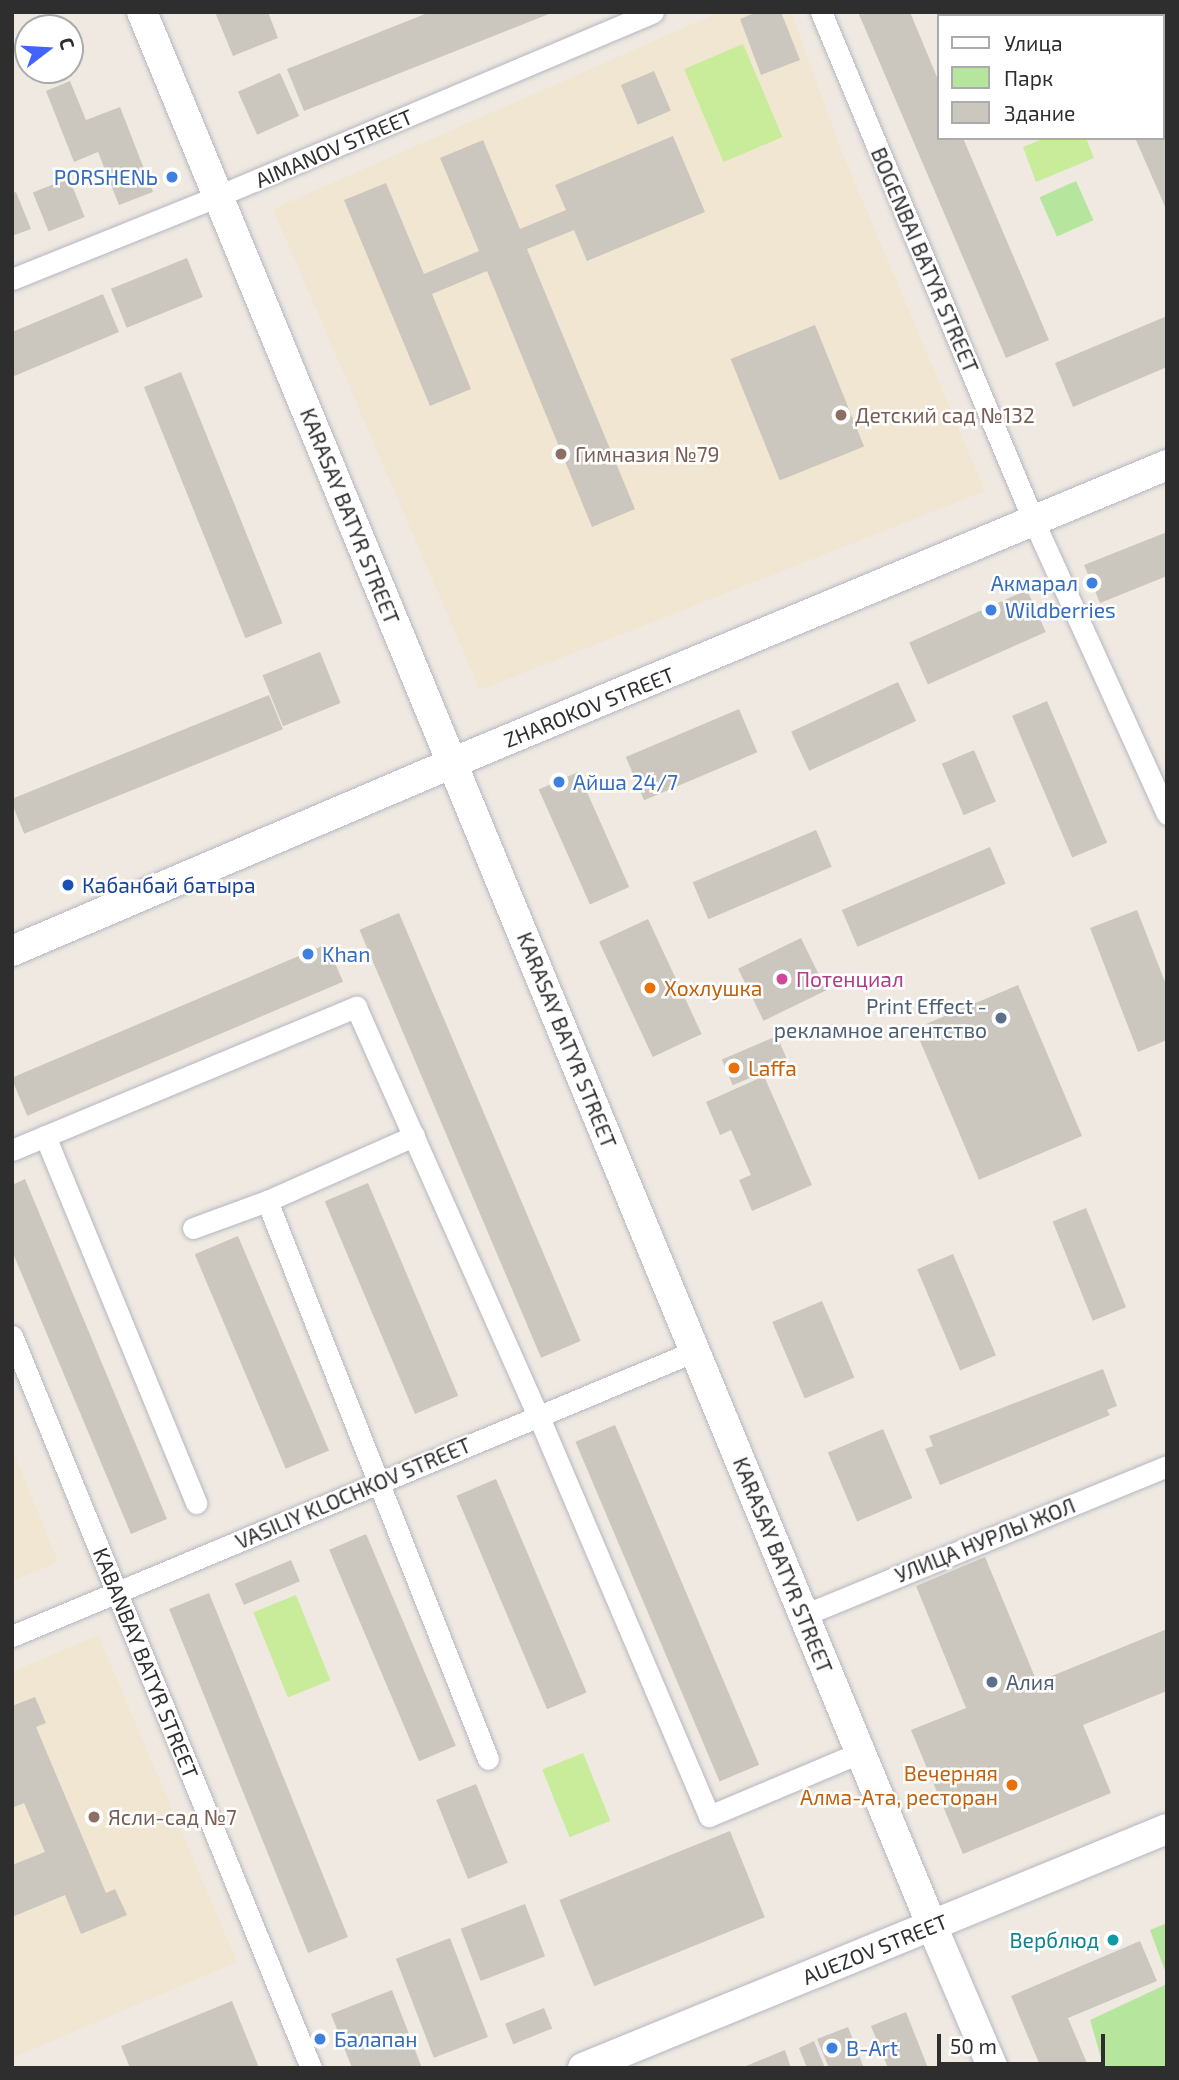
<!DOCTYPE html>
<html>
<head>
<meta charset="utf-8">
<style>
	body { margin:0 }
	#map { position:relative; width:1179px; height:2080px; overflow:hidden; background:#efe9e1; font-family:"Exo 2",sans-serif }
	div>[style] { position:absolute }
	.education>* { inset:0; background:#f0e6d1 }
	.green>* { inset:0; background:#b6e59e; transform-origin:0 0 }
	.pitch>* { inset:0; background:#c9ec9a; transform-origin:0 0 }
	.building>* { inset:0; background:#cbc7bf; transform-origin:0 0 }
	.roads { filter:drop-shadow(0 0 2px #b4b7c1) drop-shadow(0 0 2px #b4b7c1) }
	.street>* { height:21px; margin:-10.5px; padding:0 10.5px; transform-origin:10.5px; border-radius:10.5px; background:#fff }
	.secondary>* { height:30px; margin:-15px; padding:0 15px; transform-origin:15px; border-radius:15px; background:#fff }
	.dots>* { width:19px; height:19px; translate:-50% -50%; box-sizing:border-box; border:4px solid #fff; border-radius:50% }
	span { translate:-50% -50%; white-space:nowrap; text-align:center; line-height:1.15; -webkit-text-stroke:5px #fff; paint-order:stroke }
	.street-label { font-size:21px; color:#2e2e2e }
	.shop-label { font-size:21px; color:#366cbe }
	.right { translate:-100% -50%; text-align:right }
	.left { translate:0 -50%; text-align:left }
	.education-label { font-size:21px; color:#785e54 }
	.transit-label { font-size:21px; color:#164399 }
	.hotel-label { font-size:21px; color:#b23c85 }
	.food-label { font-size:21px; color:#c56008 }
	.service-label { font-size:21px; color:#4e5e75 }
	.culture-label { font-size:21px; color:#0d838f }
	.frame { position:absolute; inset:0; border:14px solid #2e2e2e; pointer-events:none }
	.legend { position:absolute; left:937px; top:14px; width:228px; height:126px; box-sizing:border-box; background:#fff; border:2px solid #ababab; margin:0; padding:9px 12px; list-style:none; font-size:21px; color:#2e2e2e }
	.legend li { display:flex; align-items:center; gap:14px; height:35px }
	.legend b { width:35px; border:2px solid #ababab }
	.north { position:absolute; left:14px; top:14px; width:70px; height:70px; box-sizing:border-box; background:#fff; border:2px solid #ababab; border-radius:50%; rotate:73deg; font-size:19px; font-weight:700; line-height:28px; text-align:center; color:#2e2e2e }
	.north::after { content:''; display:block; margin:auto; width:24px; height:32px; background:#4264fb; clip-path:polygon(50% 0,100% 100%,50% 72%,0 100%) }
	.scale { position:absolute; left:937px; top:2034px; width:168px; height:32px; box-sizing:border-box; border:4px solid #2e2e2e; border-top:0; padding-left:9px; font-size:21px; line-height:24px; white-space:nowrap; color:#2e2e2e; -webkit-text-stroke:5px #fff; paint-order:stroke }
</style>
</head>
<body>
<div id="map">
	<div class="education">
		<i style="clip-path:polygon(720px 12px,791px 12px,841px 150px,985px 491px,480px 690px,273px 209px)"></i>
		<i style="clip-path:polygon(12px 1449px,58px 1562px,12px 1581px)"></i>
		<i style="clip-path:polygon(98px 1635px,237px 1962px,12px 2058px,12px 1672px)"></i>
	</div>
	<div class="green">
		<i style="left:1076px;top:181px;width:43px;height:40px;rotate:66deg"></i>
		<i style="clip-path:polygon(1167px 1923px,1167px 1976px,1150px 1930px)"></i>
		<i style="clip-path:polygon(1167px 1984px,1167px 2068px,1104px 2068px,1090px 2020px)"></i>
	</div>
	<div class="pitch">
		<i style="left:743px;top:44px;width:101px;height:64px;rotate:67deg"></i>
		<i style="clip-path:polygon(1045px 138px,1086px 138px,1094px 158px,1036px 182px,1023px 147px)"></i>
		<i style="left:296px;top:1595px;width:92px;height:46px;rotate:68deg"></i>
		<i style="left:583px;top:1753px;width:73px;height:44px;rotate:68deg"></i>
	</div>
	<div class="building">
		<i style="clip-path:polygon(215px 12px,268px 12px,278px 38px,233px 56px)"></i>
		<i style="clip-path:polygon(430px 12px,554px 12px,304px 111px,287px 69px)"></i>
		<i style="clip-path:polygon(757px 12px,781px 12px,800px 60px,761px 75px,740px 19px)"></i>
		<i style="clip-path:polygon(858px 12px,910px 12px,939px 82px,939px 138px,963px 138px,1049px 340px,1006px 358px)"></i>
		<i style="left:1081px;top:12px;width:47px;height:4px"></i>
		<i style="left:654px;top:71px;width:43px;height:36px;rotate:67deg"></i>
		<i style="left:280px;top:73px;width:47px;height:46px;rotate:66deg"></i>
		<i style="clip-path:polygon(70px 81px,86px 120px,120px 107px,153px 192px,119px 205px,98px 152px,74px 162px,46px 91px)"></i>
		<i style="clip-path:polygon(1163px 95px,1167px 103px,1167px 211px,1135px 138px,1163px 138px)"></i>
		<i style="clip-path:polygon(673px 136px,705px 212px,587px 261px,574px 230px,527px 249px,635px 509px,592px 527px,487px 271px,432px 294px,471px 389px,430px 406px,344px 200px,386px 183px,424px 274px,479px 251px,440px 158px,483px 140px,520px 229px,566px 210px,555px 185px)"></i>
		<i style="left:69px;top:178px;width:42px;height:39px;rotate:68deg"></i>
		<i style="clip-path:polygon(16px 192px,31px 229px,12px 236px,12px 193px)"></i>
		<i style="left:187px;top:258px;width:42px;height:82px;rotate:68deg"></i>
		<i style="clip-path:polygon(103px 294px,119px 332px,12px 377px,12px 332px)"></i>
		<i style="clip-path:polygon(1167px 316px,1167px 367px,1073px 407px,1055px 363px)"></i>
		<i style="left:815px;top:325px;width:131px;height:91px;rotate:68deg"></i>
		<i style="left:181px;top:372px;width:271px;height:40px;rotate:68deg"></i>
		<i style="clip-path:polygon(1167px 532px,1167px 576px,1100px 603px,1084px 565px)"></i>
		<i style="left:1027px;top:590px;width:46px;height:129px;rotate:66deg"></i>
		<i style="left:320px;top:652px;width:55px;height:62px;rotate:68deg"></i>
		<i style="left:898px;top:682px;width:43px;height:118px;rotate:65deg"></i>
		<i style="left:269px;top:695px;width:37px;height:279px;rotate:68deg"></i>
		<i style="left:1047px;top:701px;width:154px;height:38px;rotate:67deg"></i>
		<i style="left:739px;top:709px;width:47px;height:123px;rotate:67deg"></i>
		<i style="left:974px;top:750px;width:56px;height:35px;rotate:67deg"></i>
		<i style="left:578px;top:772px;width:126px;height:43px;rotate:66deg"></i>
		<i style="left:816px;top:830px;width:40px;height:134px;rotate:67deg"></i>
		<i style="left:990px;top:847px;width:40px;height:161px;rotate:67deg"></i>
		<i style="clip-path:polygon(1137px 910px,1167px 987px,1167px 1040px,1138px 1052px,1090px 928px)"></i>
		<i style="left:399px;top:913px;width:465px;height:43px;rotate:67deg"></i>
		<i style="left:648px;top:919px;width:127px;height:54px;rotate:65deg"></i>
		<i style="left:801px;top:938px;width:58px;height:70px;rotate:64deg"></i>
		<i style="left:327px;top:944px;width:41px;height:343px;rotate:67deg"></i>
		<i style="left:1018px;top:985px;width:164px;height:112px;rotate:67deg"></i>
		<i style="left:777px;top:1036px;width:28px;height:60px;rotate:67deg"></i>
		<i style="clip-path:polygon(764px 1076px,812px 1185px,752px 1211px,739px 1180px,751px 1175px,731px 1130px,720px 1135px,706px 1102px)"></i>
		<i style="clip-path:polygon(25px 1179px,167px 1519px,131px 1534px,12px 1251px,12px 1185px)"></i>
		<i style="left:368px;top:1183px;width:231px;height:47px;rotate:67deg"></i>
		<i style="left:1086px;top:1208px;width:107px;height:36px;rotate:68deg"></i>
		<i style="left:238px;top:1236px;width:233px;height:47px;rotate:67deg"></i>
		<i style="left:953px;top:1254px;width:110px;height:39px;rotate:67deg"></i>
		<i style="left:822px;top:1301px;width:83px;height:54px;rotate:67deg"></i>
		<i style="clip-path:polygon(1103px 1369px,1117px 1406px,1107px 1410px,1110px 1415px,940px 1485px,925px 1449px,933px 1446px,929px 1436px)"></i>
		<i style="left:615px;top:1425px;width:369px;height:43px;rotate:67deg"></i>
		<i style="left:883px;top:1429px;width:75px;height:60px;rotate:67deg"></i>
		<i style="left:496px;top:1479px;width:232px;height:43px;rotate:67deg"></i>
		<i style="left:366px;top:1534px;width:230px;height:40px;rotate:67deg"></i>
		<i style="clip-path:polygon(985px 1557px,1037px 1682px,1167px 1629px,1167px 1691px,1083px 1725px,1111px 1793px,963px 1854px,911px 1730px,966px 1708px,916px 1586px)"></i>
		<i style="left:291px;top:1560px;width:23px;height:61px;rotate:67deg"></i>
		<i style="left:209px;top:1593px;width:371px;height:43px;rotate:68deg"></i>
		<i style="clip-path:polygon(35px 1697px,46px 1723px,36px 1727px,106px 1893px,115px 1889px,127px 1915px,81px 1934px,65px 1895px,12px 1917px,12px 1865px,45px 1852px,24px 1803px,12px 1808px,12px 1706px)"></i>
		<i style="left:476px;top:1784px;width:85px;height:43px;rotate:68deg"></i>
		<i style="left:730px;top:1831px;width:93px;height:184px;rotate:68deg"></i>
		<i style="left:525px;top:1904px;width:56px;height:69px;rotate:69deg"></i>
		<i style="left:450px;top:1938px;width:106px;height:58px;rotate:69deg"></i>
		<i style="clip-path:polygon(1140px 1941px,1157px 1981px,1068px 2018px,1089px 2068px,1041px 2068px,1011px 1996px)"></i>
		<i style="clip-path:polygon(392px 1990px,422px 2068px,352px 2068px,331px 2014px)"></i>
		<i style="clip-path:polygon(232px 2001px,259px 2068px,130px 2068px,121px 2046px)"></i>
		<i style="left:544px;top:2008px;width:22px;height:42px;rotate:68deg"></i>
		<i style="clip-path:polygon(906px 2012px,928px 2068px,888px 2068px,871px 2026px)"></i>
		<i style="clip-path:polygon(848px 2027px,864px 2068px,829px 2068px,817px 2039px)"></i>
		<i style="clip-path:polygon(814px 2041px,825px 2068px,807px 2068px,799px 2048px)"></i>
		<i style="clip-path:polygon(785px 2050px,791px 2068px,741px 2068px)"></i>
	</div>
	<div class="roads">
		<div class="street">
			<i style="left:821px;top:12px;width:553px;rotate:67.33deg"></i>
			<i style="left:1034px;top:522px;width:321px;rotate:65.5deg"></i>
			<i style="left:12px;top:279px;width:222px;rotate:-21.9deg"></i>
			<i style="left:218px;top:196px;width:472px;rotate:-22.9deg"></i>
			<i style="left:45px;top:1136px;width:397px;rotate:67.6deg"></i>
			<i style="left:12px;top:1150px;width:373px;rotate:-22.6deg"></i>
			<i style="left:356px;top:1007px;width:447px;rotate:66deg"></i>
			<i style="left:538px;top:1415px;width:436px;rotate:66.9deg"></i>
			<i style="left:709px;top:1816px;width:165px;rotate:-22.8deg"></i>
			<i style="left:267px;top:1201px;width:161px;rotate:-23.9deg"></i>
			<i style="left:193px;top:1228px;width:79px;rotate:-20deg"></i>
			<i style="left:267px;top:1201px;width:600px;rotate:68.39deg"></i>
			<i style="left:12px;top:1336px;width:791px;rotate:67.78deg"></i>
			<i style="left:804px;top:1615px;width:392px;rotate:-22.3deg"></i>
			<i style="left:12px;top:1636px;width:740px;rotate:-22.65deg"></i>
		</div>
		<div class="secondary">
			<i style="left:142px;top:12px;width:2071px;rotate:67.57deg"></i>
			<i style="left:932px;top:1926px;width:155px;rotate:66.8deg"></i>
			<i style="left:12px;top:951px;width:512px;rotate:-23.11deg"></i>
			<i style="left:483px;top:750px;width:741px;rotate:-22.62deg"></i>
			<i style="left:583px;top:2068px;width:631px;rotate:-22.26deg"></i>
		</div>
	</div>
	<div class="dots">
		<i style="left:172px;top:177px;background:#3f7fe0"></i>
		<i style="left:841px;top:415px;background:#8d6e63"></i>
		<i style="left:561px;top:454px;background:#8d6e63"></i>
		<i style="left:1092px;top:583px;background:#3f7fe0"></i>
		<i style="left:991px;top:610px;background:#3f7fe0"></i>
		<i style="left:559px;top:782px;background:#3f7fe0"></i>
		<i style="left:68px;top:885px;background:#1a4fb4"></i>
		<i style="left:308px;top:954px;background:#3f7fe0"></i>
		<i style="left:782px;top:979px;background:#d1479c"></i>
		<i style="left:650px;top:988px;background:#e8710a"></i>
		<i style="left:1001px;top:1018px;background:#5c6f8a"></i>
		<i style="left:734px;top:1068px;background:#e8710a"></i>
		<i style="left:992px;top:1682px;background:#5c6f8a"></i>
		<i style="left:1012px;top:1785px;background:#e8710a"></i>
		<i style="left:94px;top:1817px;background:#8d6e63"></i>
		<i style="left:1113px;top:1940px;background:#0f9aa8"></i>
		<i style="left:320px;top:2039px;background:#3f7fe0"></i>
		<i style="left:832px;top:2048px;background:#3f7fe0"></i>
	</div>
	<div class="street-label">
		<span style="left:334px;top:148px;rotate:-23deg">AIMANOV STREET</span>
		<span style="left:925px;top:260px;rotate:67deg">BOGENBAI BATYR STREET</span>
		<span style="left:350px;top:516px;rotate:68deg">KARASAY BATYR STREET</span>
		<span style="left:589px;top:707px;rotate:-22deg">ZHAROKOV STREET</span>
		<span style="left:567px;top:1040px;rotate:68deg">KARASAY BATYR STREET</span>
		<span style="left:353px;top:1493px;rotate:-23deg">VASILIY KLOCHKOV STREET</span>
		<span style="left:985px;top:1540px;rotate:-22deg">УЛИЦА НУРЛЫ ЖОЛ</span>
		<span style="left:783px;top:1565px;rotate:68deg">KARASAY BATYR STREET</span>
		<span style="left:146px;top:1663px;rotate:68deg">KABANBAY BATYR STREET</span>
		<span style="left:875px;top:1949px;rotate:-22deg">AUEZOV STREET</span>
	</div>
	<div class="shop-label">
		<span class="right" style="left:158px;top:177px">PORSHENЬ</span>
		<span class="right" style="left:1078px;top:583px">Акмарал</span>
		<span class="left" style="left:1005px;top:610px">Wildberries</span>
		<span class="left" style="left:573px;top:782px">Айша 24/7</span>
		<span class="left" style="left:322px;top:954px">Khan</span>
		<span class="left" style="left:334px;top:2039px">Балапан</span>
		<span class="left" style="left:846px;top:2048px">B-Art</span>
	</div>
	<div class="education-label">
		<span class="left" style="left:855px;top:415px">Детский сад №132</span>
		<span class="left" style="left:575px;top:454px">Гимназия №79</span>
		<span class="left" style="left:108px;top:1817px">Ясли-сад №7</span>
	</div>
	<div class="transit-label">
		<span class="left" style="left:82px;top:885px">Кабанбай батыра</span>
	</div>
	<div class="hotel-label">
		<span class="left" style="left:796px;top:979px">Потенциал</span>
	</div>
	<div class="food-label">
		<span class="left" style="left:664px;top:988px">Хохлушка</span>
		<span class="left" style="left:748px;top:1068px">Laffa</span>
		<span class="right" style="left:998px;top:1785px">Вечерняя<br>Алма-Ата, ресторан</span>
	</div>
	<div class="service-label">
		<span class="right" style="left:987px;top:1018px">Print Effect -<br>рекламное агентство</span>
		<span class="left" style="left:1006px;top:1682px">Алия</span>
	</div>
	<div class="culture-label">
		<span class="right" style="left:1099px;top:1940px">Верблюд</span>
	</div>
	<div class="frame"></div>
	<ul class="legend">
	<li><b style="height:9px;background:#fff"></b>Улица</li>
	<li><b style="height:19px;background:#b6e59e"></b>Парк</li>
	<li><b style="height:19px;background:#cbc7bf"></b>Здание</li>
	</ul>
	<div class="north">С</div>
	<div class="scale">50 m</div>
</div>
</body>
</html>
